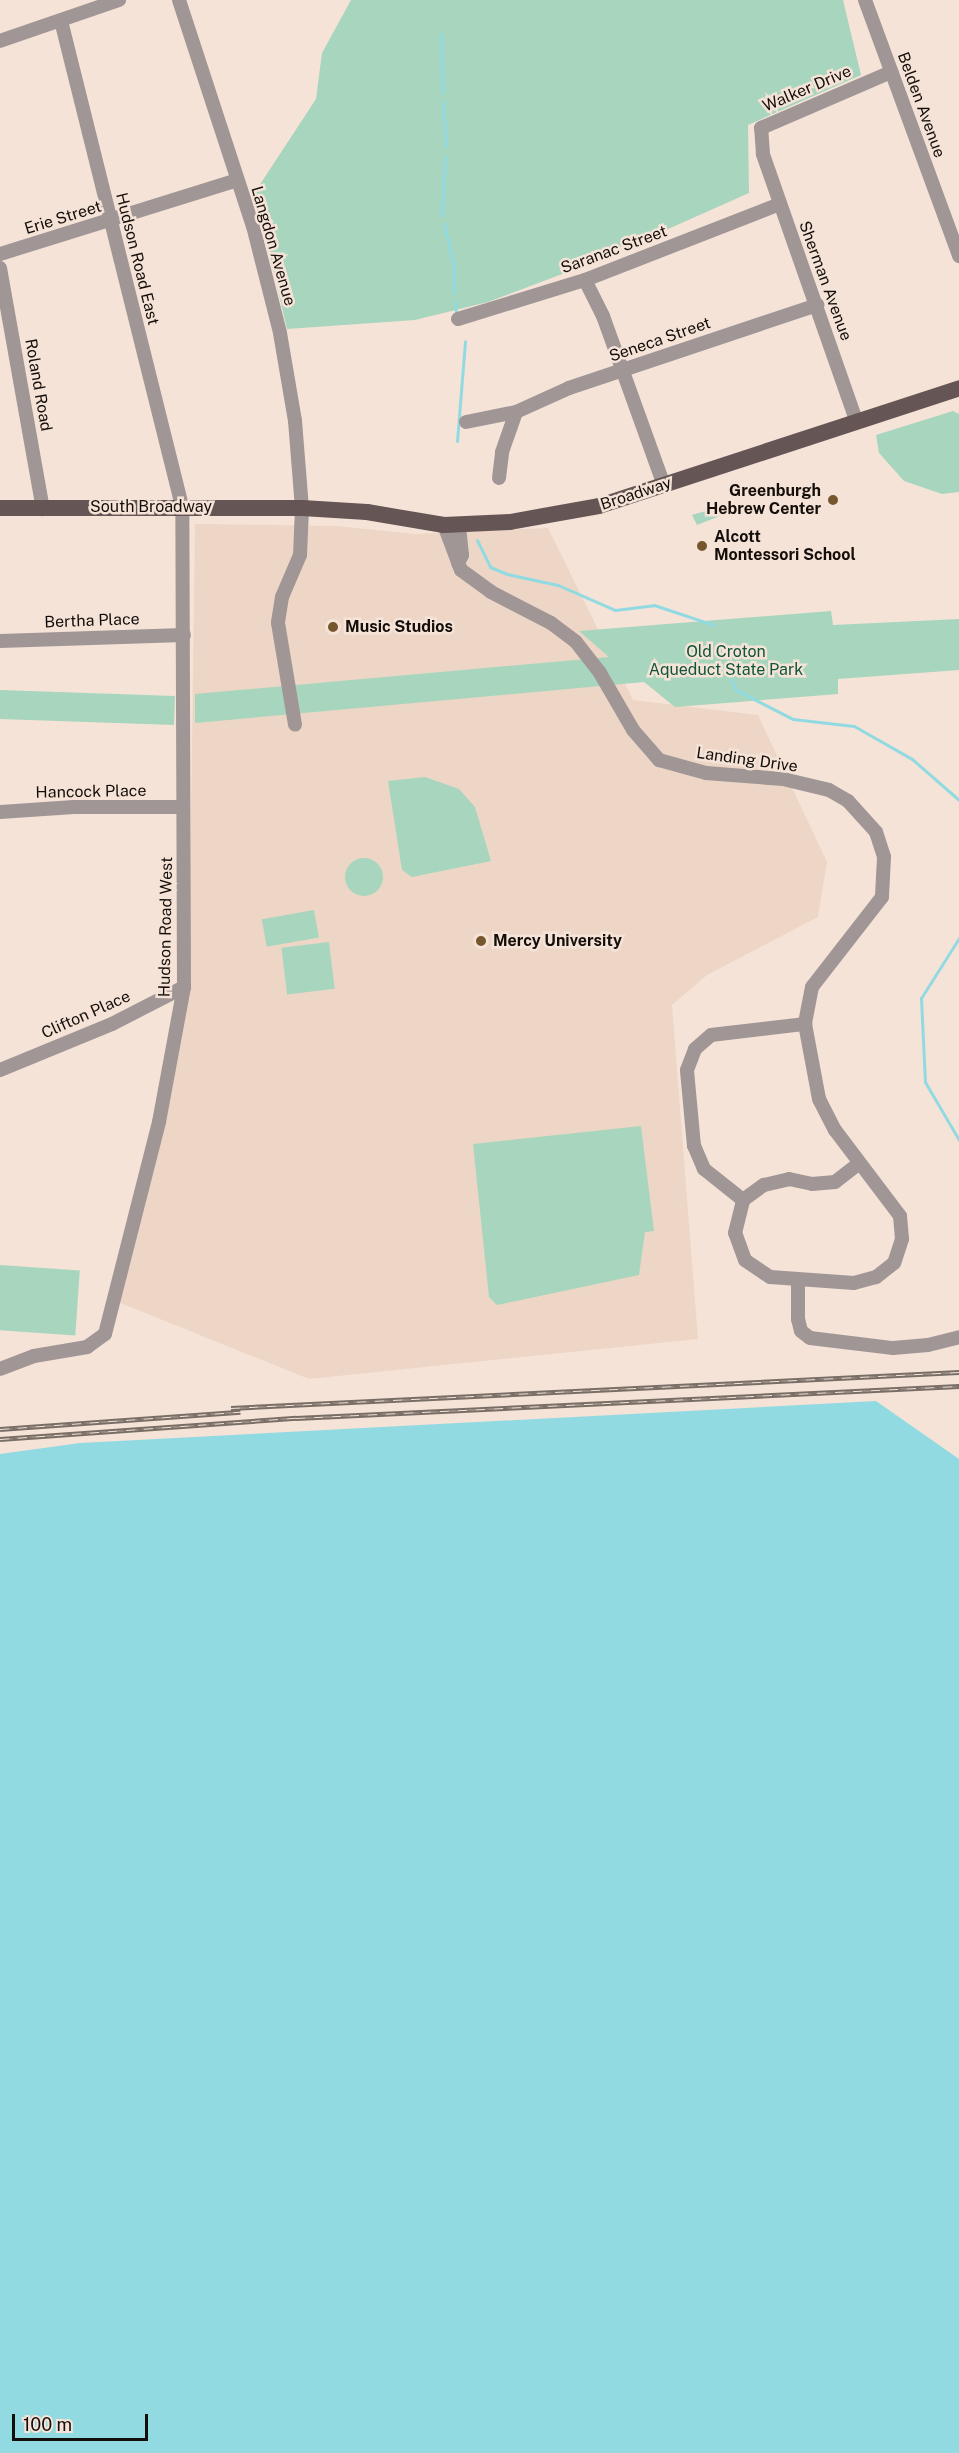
<!DOCTYPE html>
<html>
<head>
<meta charset="utf-8">
<style>
	body { margin:0 }
	#map { position:relative; width:959px; height:2453px; overflow:hidden; background:#f5e3d8; font-family:"Public Sans",sans-serif }
	div>[style] { position:absolute }
	.built>* { inset:0; background:#eed6c6 }
	.green>* { inset:0; background:#a8d5bd; transform-origin:0 0 }
	.round { border-radius:50% }
	.water>* { inset:0; background:#92dae2 }
	.stream>* { height:3px; margin:-1.5px; padding:0 1.5px; transform-origin:1.5px; border-radius:1.5px; background:#92dae2 }
	.minor>* { height:14px; margin:-7px; padding:0 7px; transform-origin:7px; border-radius:7px; background:#a09696 }
	.major>* { height:16px; margin:-8px; padding:0 8px; transform-origin:8px; border-radius:8px; background:#655555 }
	.rail>* { height:5px; margin-top:-2.5px; transform-origin:0; background:repeating-linear-gradient(90deg,#f5e3d8 0 9px,#796e66 0 18px); box-sizing:border-box; border-block:2px solid #796e66 }
	.dots>* { width:16px; height:16px; translate:-50% -50%; box-sizing:border-box; border:3px solid #f5e3d8; border-radius:50% }
	span { translate:-50% -50%; white-space:nowrap; text-align:center; line-height:1.15; -webkit-text-stroke:5px #f5e3d8; paint-order:stroke }
	.street-label { font-size:16px; color:#140e0a }
	.poi-label { font-size:16px; color:#140e0a; font-weight:700 }
	.right { translate:-100% -50%; text-align:right }
	.left { translate:0 -50%; text-align:left }
	.park-label { font-size:16px; color:#0e553a }
	.scale { position:absolute; left:12px; top:2414px; width:136px; height:27px; box-sizing:border-box; border:3px solid #140e0a; border-top:0; padding-left:8px; font-size:18px; line-height:21px; white-space:nowrap; color:#140e0a; -webkit-text-stroke:4px #f5e3d8; paint-order:stroke }
</style>
</head>
<body>
<div id="map">
	<div class="built">
		<i style="clip-path:polygon(195px 524px,337px 526px,415px 534px,548px 528px,633px 700px,758px 715px,827px 862px,818px 917px,707px 975px,672px 1005px,698px 1339px,309px 1379px,118px 1302px,189px 966px)"></i>
	</div>
	<div class="green">
		<i style="clip-path:polygon(351px 0,843px 0,861px 75px,748px 125px,749px 193px,594px 262px,488px 302px,415px 320px,287px 329px,255px 192px,316px 99px,322px 53px)"></i>
		<i style="clip-path:polygon(953px 411px,959px 414px,959px 492px,942px 494px,904px 481px,879px 453px,876px 435px)"></i>
		<i style="clip-path:polygon(723px 506px,725px 514px,697px 525px,692px 515px)"></i>
		<i style="clip-path:polygon(831px 611px,833px 625px,959px 619px,959px 670px,838px 679px,838px 694px,675px 707px,644px 682px,195px 723px,195px 694px,609px 657px,579px 631px)"></i>
		<i style="left:175px;top:696px;width:29px;height:176px;rotate:92deg"></i>
		<i style="clip-path:polygon(425px 777px,459px 789px,475px 807px,491px 861px,412px 877px,402px 870px,388px 781px)"></i>
		<i class="round" style="left:345px;top:858px;width:38px;height:38px"></i>
		<i style="left:314px;top:910px;width:28px;height:53px;rotate:80deg"></i>
		<i style="left:329px;top:942px;width:47px;height:48px;rotate:83deg"></i>
		<i style="clip-path:polygon(641px 1126px,654px 1231px,645px 1232px,639px 1275px,497px 1305px,489px 1297px,473px 1144px)"></i>
		<i style="left:0;top:1265px;width:80px;height:65px;rotate:4deg"></i>
	</div>
	<div class="water">
		<i style="clip-path:polygon(876px 1401px,959px 1459px,959px 2453px,0 2453px,0 1454px,80px 1443px)"></i>
	</div>
	<div class="stream">
		<i style="left:441px;top:34px;width:59px;rotate:88.1deg"></i>
		<i style="left:443px;top:102px;width:45px;rotate:86.2deg"></i>
		<i style="left:442px;top:216px;width:60px;rotate:-87.1deg"></i>
		<i style="left:444px;top:224px;width:42px;rotate:76.3deg"></i>
		<i style="left:454px;top:265px;width:28px;rotate:90deg"></i>
		<i style="left:455px;top:302px;width:11px;rotate:85deg"></i>
		<i style="left:457px;top:441px;width:100px;rotate:-85.4deg"></i>
		<i style="left:477px;top:540px;width:30px;rotate:64deg"></i>
		<i style="left:490px;top:567px;width:18px;rotate:22deg"></i>
		<i style="left:507px;top:574px;width:52px;rotate:12.2deg"></i>
		<i style="left:558px;top:585px;width:62px;rotate:23.7deg"></i>
		<i style="left:615px;top:610px;width:39px;rotate:-7deg"></i>
		<i style="left:654px;top:605px;width:63px;rotate:18.4deg"></i>
		<i style="left:731px;top:679px;width:12px;rotate:66deg"></i>
		<i style="left:736px;top:690px;width:64px;rotate:27deg"></i>
		<i style="left:793px;top:719px;width:61px;rotate:6.5deg"></i>
		<i style="left:854px;top:726px;width:67px;rotate:29.6deg"></i>
		<i style="left:912px;top:759px;width:62px;rotate:41.1deg"></i>
		<i style="left:959px;top:938px;width:71px;rotate:122.3deg"></i>
		<i style="left:921px;top:998px;width:84px;rotate:87.3deg"></i>
		<i style="left:925px;top:1082px;width:67px;rotate:59.6deg"></i>
	</div>
	<div class="minor">
		<i style="left:179px;top:0;width:238px;rotate:71.9deg"></i>
		<i style="left:253px;top:226px;width:110px;rotate:75.8deg"></i>
		<i style="left:280px;top:333px;width:89px;rotate:80.3deg"></i>
		<i style="left:295px;top:421px;width:87px;rotate:85.4deg"></i>
		<i style="left:302px;top:508px;width:47px;rotate:92.4deg"></i>
		<i style="left:300px;top:555px;width:46px;rotate:113.2deg"></i>
		<i style="left:282px;top:597px;width:26px;rotate:99deg"></i>
		<i style="left:278px;top:623px;width:103px;rotate:80.5deg"></i>
		<i style="left:865px;top:0;width:273px;rotate:69.8deg"></i>
		<i style="left:0;top:41px;width:126px;rotate:-19deg"></i>
		<i style="left:0;top:254px;width:248px;rotate:-17.3deg"></i>
		<i style="left:0;top:268px;width:245px;rotate:79.9deg"></i>
		<i style="left:585px;top:280px;width:40px;rotate:63.4deg"></i>
		<i style="left:603px;top:316px;width:180px;rotate:70.2deg"></i>
		<i style="left:458px;top:319px;width:133px;rotate:-17.1deg"></i>
		<i style="left:585px;top:280px;width:209px;rotate:-21.3deg"></i>
		<i style="left:856px;top:420px;width:282px;rotate:-109.3deg"></i>
		<i style="left:763px;top:154px;width:26px;rotate:-94deg"></i>
		<i style="left:761px;top:128px;width:142px;rotate:-23.3deg"></i>
		<i style="left:466px;top:422px;width:51px;rotate:-11.3deg"></i>
		<i style="left:516px;top:412px;width:58px;rotate:-24.4deg"></i>
		<i style="left:569px;top:388px;width:262px;rotate:-18.5deg"></i>
		<i style="left:499px;top:478px;width:26px;rotate:-83deg"></i>
		<i style="left:502px;top:452px;width:42px;rotate:-70.7deg"></i>
		<i style="left:444px;top:525px;width:48px;rotate:69.3deg"></i>
		<i style="left:461px;top:570px;width:37px;rotate:36deg"></i>
		<i style="left:491px;top:592px;width:68px;rotate:27.3deg"></i>
		<i style="left:551px;top:623px;width:31px;rotate:37deg"></i>
		<i style="left:576px;top:642px;width:39px;rotate:52deg"></i>
		<i style="left:600px;top:673px;width:66px;rotate:59.9deg"></i>
		<i style="left:633px;top:730px;width:40px;rotate:49deg"></i>
		<i style="left:659px;top:760px;width:49px;rotate:15.5deg"></i>
		<i style="left:706px;top:773px;width:77px;rotate:4.5deg"></i>
		<i style="left:783px;top:779px;width:47px;rotate:13.4deg"></i>
		<i style="left:829px;top:790px;width:22px;rotate:30deg"></i>
		<i style="left:848px;top:801px;width:42px;rotate:47.9deg"></i>
		<i style="left:876px;top:832px;width:26px;rotate:72deg"></i>
		<i style="left:884px;top:857px;width:40px;rotate:92.9deg"></i>
		<i style="left:882px;top:897px;width:114px;rotate:127.9deg"></i>
		<i style="left:812px;top:987px;width:38px;rotate:101deg"></i>
		<i style="left:805px;top:1024px;width:76px;rotate:79.4deg"></i>
		<i style="left:819px;top:1099px;width:35px;rotate:63deg"></i>
		<i style="left:835px;top:1130px;width:108px;rotate:52.9deg"></i>
		<i style="left:900px;top:1216px;width:23px;rotate:85deg"></i>
		<i style="left:902px;top:1239px;width:25px;rotate:108deg"></i>
		<i style="left:894px;top:1263px;width:23px;rotate:142deg"></i>
		<i style="left:876px;top:1277px;width:23px;rotate:165deg"></i>
		<i style="left:854px;top:1283px;width:84px;rotate:-175.9deg"></i>
		<i style="left:770px;top:1277px;width:30px;rotate:-146deg"></i>
		<i style="left:745px;top:1260px;width:29px;rotate:-110deg"></i>
		<i style="left:735px;top:1233px;width:34px;rotate:-76deg"></i>
		<i style="left:743px;top:1200px;width:26px;rotate:-36deg"></i>
		<i style="left:764px;top:1185px;width:26px;rotate:-13deg"></i>
		<i style="left:789px;top:1179px;width:24px;rotate:12deg"></i>
		<i style="left:812px;top:1184px;width:23px;rotate:-5deg"></i>
		<i style="left:835px;top:1182px;width:29px;rotate:-38deg"></i>
		<i style="left:458px;top:563px;width:9px;rotate:-63deg"></i>
		<i style="left:462px;top:555px;width:30px;rotate:-96deg"></i>
		<i style="left:0;top:641px;width:184px;rotate:-1.9deg"></i>
		<i style="left:0;top:812px;width:74px;rotate:-3.9deg"></i>
		<i style="left:74px;top:807px;width:109px"></i>
		<i style="left:0;top:1070px;width:121px;rotate:-22.3deg"></i>
		<i style="left:112px;top:1024px;width:81px;rotate:-27.2deg"></i>
		<i style="left:743px;top:1200px;width:50px;rotate:-141.5deg"></i>
		<i style="left:704px;top:1169px;width:25px;rotate:-113deg"></i>
		<i style="left:694px;top:1146px;width:76px;rotate:-95.3deg"></i>
		<i style="left:687px;top:1070px;width:22px;rotate:-69deg"></i>
		<i style="left:695px;top:1049px;width:21px;rotate:-41deg"></i>
		<i style="left:711px;top:1035px;width:95px;rotate:-6.7deg"></i>
		<i style="left:798px;top:1280px;width:39px;rotate:90deg"></i>
		<i style="left:798px;top:1319px;width:12px;rotate:76deg"></i>
		<i style="left:801px;top:1331px;width:11px;rotate:38deg"></i>
		<i style="left:810px;top:1338px;width:84px;rotate:6.9deg"></i>
		<i style="left:893px;top:1348px;width:35px;rotate:-5deg"></i>
		<i style="left:928px;top:1345px;width:32px;rotate:-14deg"></i>
		<i style="left:0;top:1369px;width:36px;rotate:-21deg"></i>
		<i style="left:34px;top:1356px;width:54px;rotate:-9.6deg"></i>
		<i style="left:87px;top:1347px;width:22px;rotate:-36deg"></i>
		<i style="left:105px;top:1334px;width:219px;rotate:-75.7deg"></i>
		<i style="left:159px;top:1122px;width:137px;rotate:-79.5deg"></i>
		<i style="left:184px;top:987px;width:481px;rotate:-90.2deg"></i>
		<i style="left:182px;top:506px;width:500px;rotate:-104deg"></i>
	</div>
	<div class="major">
		<i style="left:0;top:508px;width:302px"></i>
		<i style="left:302px;top:508px;width:65px;rotate:3.5deg"></i>
		<i style="left:367px;top:512px;width:78px;rotate:9.6deg"></i>
		<i style="left:444px;top:525px;width:66px;rotate:-2.6deg"></i>
		<i style="left:510px;top:522px;width:90px;rotate:-10.2deg"></i>
		<i style="left:599px;top:506px;width:379px;rotate:-18.1deg"></i>
	</div>
	<div class="rail">
		<i style="left:231px;top:1408px;width:729px;rotate:-2.83deg"></i>
		<i style="left:0;top:1429px;width:241px;rotate:-4.1deg"></i>
		<i style="left:0;top:1439px;width:297px;rotate:-4.1deg"></i>
		<i style="left:296px;top:1418px;width:664px;rotate:-2.76deg"></i>
	</div>
	<div class="dots">
		<i style="left:833px;top:500px;background:#76562c"></i>
		<i style="left:702px;top:546px;background:#76562c"></i>
		<i style="left:333px;top:627px;background:#76562c"></i>
		<i style="left:481px;top:941px;background:#76562c"></i>
	</div>
	<div class="street-label">
		<span style="left:807px;top:89px;rotate:-23deg">Walker Drive</span>
		<span style="left:921px;top:105px;rotate:70deg">Belden Avenue</span>
		<span style="left:63px;top:218px;rotate:-17deg">Erie Street</span>
		<span style="left:273px;top:246px;rotate:74deg">Langdon Avenue</span>
		<span style="left:614px;top:250px;rotate:-20deg">Saranac Street</span>
		<span style="left:137px;top:259px;rotate:76deg">Hudson Road East</span>
		<span style="left:825px;top:281px;rotate:70deg">Sherman Avenue</span>
		<span style="left:660px;top:340px;rotate:-19deg">Seneca Street</span>
		<span style="left:38px;top:385px;rotate:80deg">Roland Road</span>
		<span style="left:636px;top:494px;rotate:-18deg">Broadway</span>
		<span style="left:151px;top:507px">South Broadway</span>
		<span style="left:92px;top:621px;rotate:-2deg">Bertha Place</span>
		<span style="left:747px;top:760px;rotate:8deg">Landing Drive</span>
		<span style="left:91px;top:792px;rotate:-1deg">Hancock Place</span>
		<span style="left:166px;top:927px;rotate:-89deg">Hudson Road West</span>
		<span style="left:86px;top:1015px;rotate:-24deg">Clifton Place</span>
	</div>
	<div class="poi-label">
		<span class="right" style="left:821px;top:500px">Greenburgh<br>Hebrew Center</span>
		<span class="left" style="left:714px;top:546px">Alcott<br>Montessori School</span>
		<span class="left" style="left:345px;top:627px">Music Studios</span>
		<span class="left" style="left:493px;top:941px">Mercy University</span>
	</div>
	<div class="park-label">
		<span style="left:726px;top:661px">Old Croton<br>Aqueduct State Park</span>
	</div>
	<div class="scale">100 m</div>
</div>
</body>
</html>
